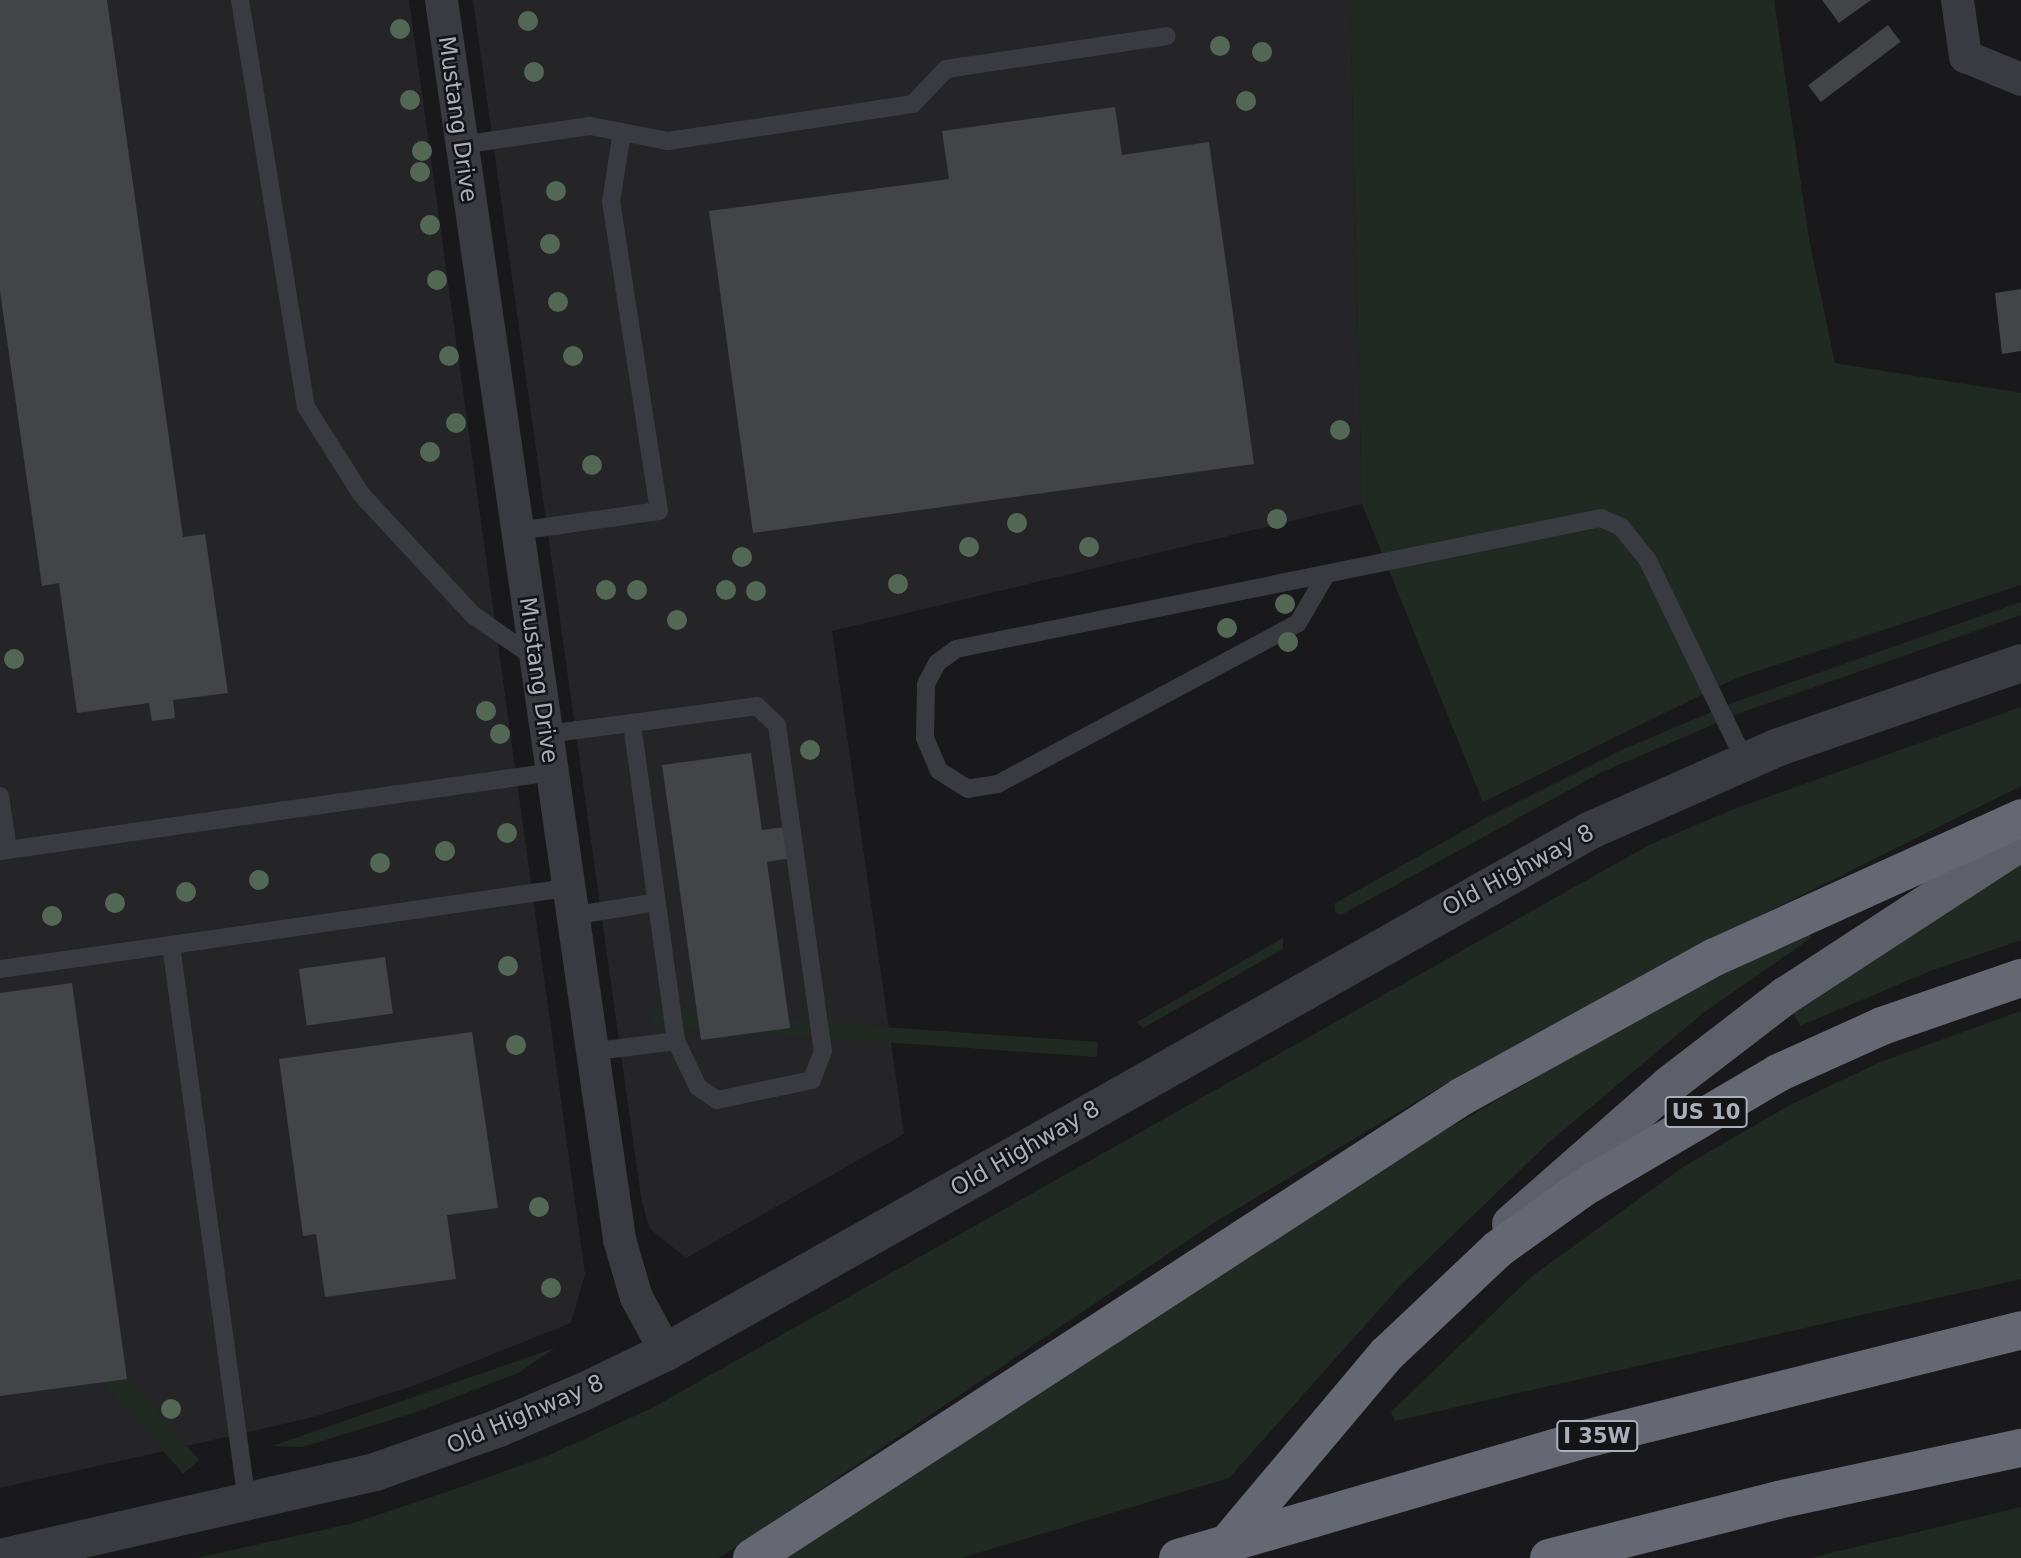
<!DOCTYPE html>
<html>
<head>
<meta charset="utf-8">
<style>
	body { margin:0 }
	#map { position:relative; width:2021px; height:1558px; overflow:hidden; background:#19191b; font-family:"DejaVu Sans",sans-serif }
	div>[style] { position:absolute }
	.built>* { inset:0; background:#252528 }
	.green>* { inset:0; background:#202a22; transform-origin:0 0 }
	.building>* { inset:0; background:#434448; transform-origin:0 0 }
	.service>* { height:18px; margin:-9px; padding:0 9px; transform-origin:9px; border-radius:9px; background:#3a3a41 }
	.minor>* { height:33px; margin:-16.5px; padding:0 16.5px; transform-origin:16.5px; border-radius:16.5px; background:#3a3a41 }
	.tertiary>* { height:38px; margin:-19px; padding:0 19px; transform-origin:19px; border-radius:19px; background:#3a3a41 }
	.trunk>* { height:38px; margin:-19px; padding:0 19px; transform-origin:19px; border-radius:19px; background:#5d6069 }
	.motorway>* { height:38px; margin:-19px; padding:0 19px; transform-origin:19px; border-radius:19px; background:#656872 }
	.trees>* { width:20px; height:20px; margin:-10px; border-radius:50%; background:#526855 }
	span { translate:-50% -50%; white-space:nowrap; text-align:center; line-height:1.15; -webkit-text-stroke:5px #141416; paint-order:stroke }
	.shield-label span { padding:2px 5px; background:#141416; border:2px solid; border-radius:5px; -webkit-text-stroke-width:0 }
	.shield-label { font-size:21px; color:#aaafbc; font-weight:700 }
	.street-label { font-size:23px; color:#aaafbc }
</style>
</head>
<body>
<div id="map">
	<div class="built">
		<i style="clip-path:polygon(0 0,409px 0,585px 1274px,571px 1323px,413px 1386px,310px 1418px,0 1488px)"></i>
		<i style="clip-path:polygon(473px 0,1350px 0,1362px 504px,832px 631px,904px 1134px,686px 1258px,649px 1228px,641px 1197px)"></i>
	</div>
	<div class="green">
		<i style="clip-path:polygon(1350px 0,1774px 0,1809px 239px,1835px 363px,2021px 393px,2021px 585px,1736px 678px,1483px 802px,1362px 504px)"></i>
		<i style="clip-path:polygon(2021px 602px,2021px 615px,1740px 713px,1602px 772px,1341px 915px,1335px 912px,1334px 904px,1486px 818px,1624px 749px,1735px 702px)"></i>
		<i style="clip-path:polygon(2021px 707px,2021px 786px,1705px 943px,1464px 1073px,1215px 1222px,719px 1558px,197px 1558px,354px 1523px,444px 1493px,547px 1456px,654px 1407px,1649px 845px,1734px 809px)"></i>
		<i style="clip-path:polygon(2021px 863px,2021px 940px,1930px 971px,1800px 1026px,1790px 1007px)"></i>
		<i style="clip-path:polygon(1809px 931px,1811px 938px,1703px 1013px,1547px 1144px,1400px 1286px,1229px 1478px,961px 1558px,782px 1558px,1314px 1206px,1648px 1013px)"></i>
		<i style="clip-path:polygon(1283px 938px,1283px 949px,1143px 1028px,1137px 1022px)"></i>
		<i style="clip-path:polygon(2021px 1011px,2021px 1279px,1395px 1421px,1391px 1412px,1531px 1277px,1683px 1167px,1788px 1106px,1880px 1062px)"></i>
		<i style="left:1098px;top:1042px;width:15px;height:445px;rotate:94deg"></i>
		<i style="clip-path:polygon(555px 1348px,518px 1373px,417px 1412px,302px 1447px,272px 1446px)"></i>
		<i style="left:199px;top:1460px;width:21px;height:203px;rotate:139deg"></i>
		<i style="clip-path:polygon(2021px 1507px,2021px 1558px,1810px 1558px)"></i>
	</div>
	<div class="building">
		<i style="clip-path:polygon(0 0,107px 0,183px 537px,205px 534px,228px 693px,173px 700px,175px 718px,152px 721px,149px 703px,77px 713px,59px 583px,42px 586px,0 291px)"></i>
		<i style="clip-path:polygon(1822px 0,1871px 0,1839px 23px)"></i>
		<i style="left:1888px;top:25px;width:21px;height:100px;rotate:53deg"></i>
		<i style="clip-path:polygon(1115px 107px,1122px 155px,1209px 142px,1254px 464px,753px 533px,709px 211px,949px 179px,942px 131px)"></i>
		<i style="clip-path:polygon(2021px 289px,2021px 351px,2002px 354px,1995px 293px)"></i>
		<i style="clip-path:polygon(751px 753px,762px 830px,786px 827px,791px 858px,767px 862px,790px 1028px,701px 1040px,662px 765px)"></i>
		<i style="left:385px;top:957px;width:57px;height:87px;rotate:82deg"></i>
		<i style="clip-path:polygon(72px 983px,127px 1379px,0 1396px,0 993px)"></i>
		<i style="clip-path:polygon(472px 1032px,498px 1208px,447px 1215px,456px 1279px,325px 1297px,316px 1234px,303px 1236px,279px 1059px)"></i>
	</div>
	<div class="service">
		<i style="left:240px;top:0;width:412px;rotate:80.8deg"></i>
		<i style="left:306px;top:407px;width:103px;rotate:57.7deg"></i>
		<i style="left:361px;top:494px;width:165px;rotate:47.2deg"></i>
		<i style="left:473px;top:615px;width:75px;rotate:34.7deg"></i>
		<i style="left:461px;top:145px;width:130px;rotate:-8.4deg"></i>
		<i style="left:590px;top:126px;width:79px;rotate:10.9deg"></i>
		<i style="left:668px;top:141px;width:248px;rotate:-8.6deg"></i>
		<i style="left:913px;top:104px;width:48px;rotate:-46.7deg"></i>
		<i style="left:946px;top:69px;width:223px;rotate:-8.5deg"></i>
		<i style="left:518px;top:531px;width:142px;rotate:-8.1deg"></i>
		<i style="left:659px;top:511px;width:313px;rotate:-98.8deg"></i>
		<i style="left:611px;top:202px;width:71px;rotate:-81.1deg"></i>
		<i style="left:1326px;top:575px;width:56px;rotate:120.3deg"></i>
		<i style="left:1298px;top:623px;width:340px;rotate:151.8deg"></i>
		<i style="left:998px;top:784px;width:30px;rotate:171deg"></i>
		<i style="left:968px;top:789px;width:34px;rotate:-148deg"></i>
		<i style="left:939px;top:771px;width:36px;rotate:-113deg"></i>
		<i style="left:925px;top:738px;width:54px;rotate:-88.9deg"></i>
		<i style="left:926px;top:684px;width:24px;rotate:-62deg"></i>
		<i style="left:937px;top:663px;width:24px;rotate:-36deg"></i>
		<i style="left:956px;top:649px;width:658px;rotate:-11.48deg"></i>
		<i style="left:1601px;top:518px;width:22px;rotate:24deg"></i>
		<i style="left:1621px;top:527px;width:41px;rotate:50.9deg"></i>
		<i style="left:1647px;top:559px;width:225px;rotate:64.1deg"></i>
		<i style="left:547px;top:734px;width:86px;rotate:-7.4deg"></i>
		<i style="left:632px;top:723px;width:126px;rotate:-7.7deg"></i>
		<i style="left:757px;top:706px;width:28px;rotate:44deg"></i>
		<i style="left:777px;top:725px;width:329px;rotate:82deg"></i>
		<i style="left:823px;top:1051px;width:31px;rotate:111deg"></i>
		<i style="left:812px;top:1080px;width:97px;rotate:168.1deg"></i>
		<i style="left:717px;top:1100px;width:23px;rotate:-146deg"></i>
		<i style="left:698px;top:1087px;width:51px;rotate:-115.6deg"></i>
		<i style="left:676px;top:1041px;width:321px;rotate:-97.9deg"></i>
		<i style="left:0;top:796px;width:54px;rotate:81.4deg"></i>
		<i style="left:0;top:851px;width:559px;rotate:-8.13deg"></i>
		<i style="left:571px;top:916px;width:87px;rotate:-9.2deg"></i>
		<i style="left:171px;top:945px;width:401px;rotate:-8.2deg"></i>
		<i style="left:0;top:969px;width:173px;rotate:-8deg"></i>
		<i style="left:171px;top:945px;width:563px;rotate:82.24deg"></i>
		<i style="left:589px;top:1052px;width:88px;rotate:-7.2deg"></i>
	</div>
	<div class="minor">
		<i style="left:441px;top:0;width:1252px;rotate:81.82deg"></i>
		<i style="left:619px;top:1239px;width:60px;rotate:73.7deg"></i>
		<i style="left:636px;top:1297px;width:63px;rotate:61.4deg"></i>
		<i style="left:1957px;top:0;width:57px;rotate:81.9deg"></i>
		<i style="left:1965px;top:56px;width:61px;rotate:22.3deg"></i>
	</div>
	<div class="tertiary">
		<i style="left:0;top:1558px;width:385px;rotate:-12.9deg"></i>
		<i style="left:375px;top:1472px;width:132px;rotate:-19.5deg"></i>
		<i style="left:499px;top:1428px;width:94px;rotate:-23.3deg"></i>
		<i style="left:585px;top:1391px;width:90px;rotate:-25.7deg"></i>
		<i style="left:666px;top:1352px;width:1060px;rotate:-29.44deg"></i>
		<i style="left:1589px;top:831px;width:205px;rotate:-23.9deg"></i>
		<i style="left:1776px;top:748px;width:259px;rotate:-19.1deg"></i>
	</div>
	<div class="trunk">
		<i style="left:1511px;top:1224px;width:210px;rotate:-41.3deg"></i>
		<i style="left:1669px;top:1085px;width:146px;rotate:-37.5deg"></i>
		<i style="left:1785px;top:996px;width:282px;rotate:-33.1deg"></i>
	</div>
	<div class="motorway">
		<i style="left:752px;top:1558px;width:846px;rotate:-33.03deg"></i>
		<i style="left:1461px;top:1097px;width:290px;rotate:-28.9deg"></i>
		<i style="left:1715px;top:957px;width:336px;rotate:-24.4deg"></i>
		<i style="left:1178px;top:1558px;width:416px;rotate:-16.3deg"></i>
		<i style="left:1577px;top:1441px;width:458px;rotate:-14deg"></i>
		<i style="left:1215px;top:1558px;width:267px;rotate:-49.9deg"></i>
		<i style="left:1387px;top:1354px;width:153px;rotate:-43.4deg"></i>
		<i style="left:1498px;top:1249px;width:105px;rotate:-35.7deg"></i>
		<i style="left:1583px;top:1188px;width:226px;rotate:-30.5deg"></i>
		<i style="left:1778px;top:1073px;width:114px;rotate:-24.3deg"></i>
		<i style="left:1882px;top:1026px;width:147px;rotate:-19.1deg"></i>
		<i style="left:1549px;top:1558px;width:236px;rotate:-14.2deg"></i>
		<i style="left:1778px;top:1500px;width:249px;rotate:-12.1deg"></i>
	</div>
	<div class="trees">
		<i style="left:528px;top:21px"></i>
		<i style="left:400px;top:29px"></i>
		<i style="left:1220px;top:46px"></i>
		<i style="left:1262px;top:52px"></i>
		<i style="left:534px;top:72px"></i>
		<i style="left:410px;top:100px"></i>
		<i style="left:1246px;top:101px"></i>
		<i style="left:422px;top:151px"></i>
		<i style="left:420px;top:172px"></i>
		<i style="left:556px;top:191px"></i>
		<i style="left:430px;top:225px"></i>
		<i style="left:550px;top:244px"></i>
		<i style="left:437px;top:280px"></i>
		<i style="left:558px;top:302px"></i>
		<i style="left:449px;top:356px"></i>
		<i style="left:573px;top:356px"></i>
		<i style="left:456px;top:423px"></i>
		<i style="left:1340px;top:430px"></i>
		<i style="left:430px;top:452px"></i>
		<i style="left:592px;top:465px"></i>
		<i style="left:1277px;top:519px"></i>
		<i style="left:1017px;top:523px"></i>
		<i style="left:969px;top:547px"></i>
		<i style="left:1089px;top:547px"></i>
		<i style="left:742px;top:557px"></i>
		<i style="left:898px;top:584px"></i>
		<i style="left:606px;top:590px"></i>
		<i style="left:637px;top:590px"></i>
		<i style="left:726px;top:590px"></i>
		<i style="left:756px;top:591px"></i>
		<i style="left:1285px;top:604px"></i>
		<i style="left:677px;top:620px"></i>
		<i style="left:1227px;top:628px"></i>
		<i style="left:1288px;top:642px"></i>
		<i style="left:14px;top:659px"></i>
		<i style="left:486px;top:711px"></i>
		<i style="left:500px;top:734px"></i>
		<i style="left:810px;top:750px"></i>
		<i style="left:507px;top:833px"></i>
		<i style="left:445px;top:851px"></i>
		<i style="left:380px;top:863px"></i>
		<i style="left:259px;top:880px"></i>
		<i style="left:186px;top:892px"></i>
		<i style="left:115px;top:903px"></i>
		<i style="left:52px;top:916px"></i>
		<i style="left:508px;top:966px"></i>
		<i style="left:516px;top:1045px"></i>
		<i style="left:539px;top:1207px"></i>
		<i style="left:551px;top:1288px"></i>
		<i style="left:171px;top:1409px"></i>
	</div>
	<div class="shield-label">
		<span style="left:1706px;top:1112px">US 10</span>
		<span style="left:1597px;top:1436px">I 35W</span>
	</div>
	<div class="street-label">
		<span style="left:458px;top:119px;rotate:82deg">Mustang Drive</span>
		<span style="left:539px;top:680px;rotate:82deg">Mustang Drive</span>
		<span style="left:1518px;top:870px;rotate:-28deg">Old Highway 8</span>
		<span style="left:1025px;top:1148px;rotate:-30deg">Old Highway 8</span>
		<span style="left:525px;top:1414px;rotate:-23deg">Old Highway 8</span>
	</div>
</div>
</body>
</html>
